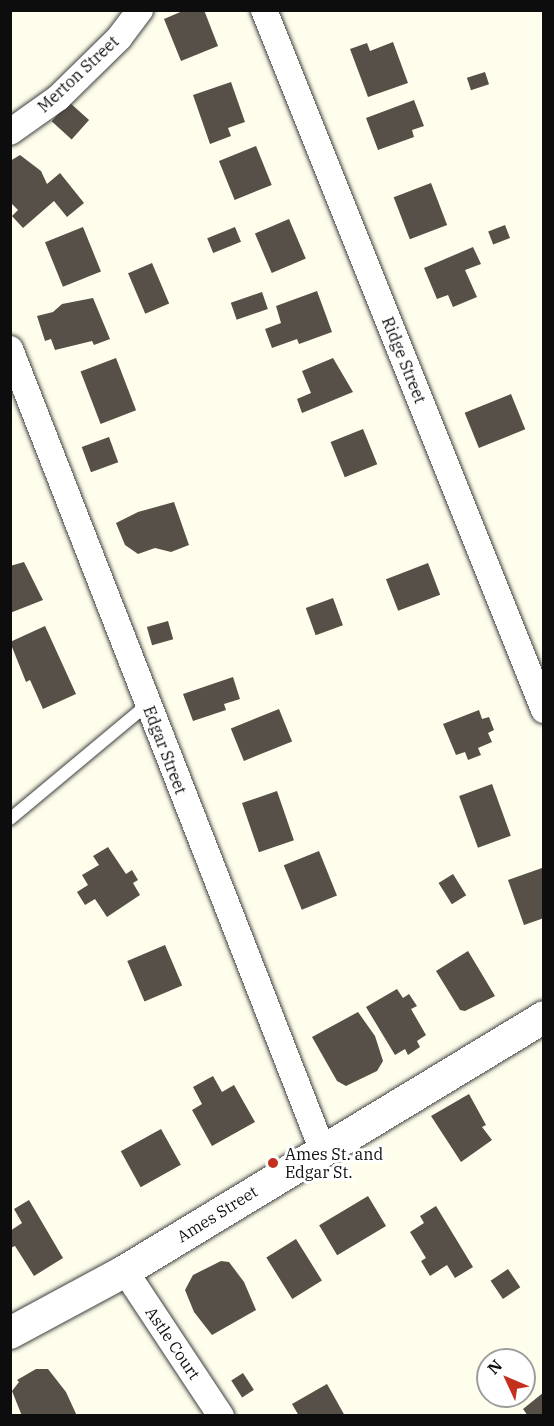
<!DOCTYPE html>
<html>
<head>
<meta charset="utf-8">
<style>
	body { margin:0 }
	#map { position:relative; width:554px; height:1426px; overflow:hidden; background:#fffeec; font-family:"IBM Plex Serif",serif }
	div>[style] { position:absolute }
	.building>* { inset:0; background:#565048; transform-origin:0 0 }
	.roads { filter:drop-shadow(0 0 2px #404040) drop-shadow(0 0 2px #404040) }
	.service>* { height:12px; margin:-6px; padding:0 6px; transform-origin:6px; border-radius:6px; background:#fff }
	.minor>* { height:26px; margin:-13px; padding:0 13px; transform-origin:13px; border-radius:13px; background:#fff }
	.tertiary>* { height:32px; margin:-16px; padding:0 16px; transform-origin:16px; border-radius:16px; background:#fff }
	.dots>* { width:16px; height:16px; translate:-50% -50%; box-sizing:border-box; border:3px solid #fff; border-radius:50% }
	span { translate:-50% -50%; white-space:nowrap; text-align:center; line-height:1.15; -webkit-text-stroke:6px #fff; paint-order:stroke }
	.street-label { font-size:16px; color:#0d0d0d }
	.poi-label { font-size:16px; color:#0d0d0d }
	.left { translate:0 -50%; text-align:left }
	.frame { position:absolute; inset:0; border:12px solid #0d0d0d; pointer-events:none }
	.north { position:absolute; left:476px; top:1348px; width:60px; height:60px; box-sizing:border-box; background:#fff; border:2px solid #9e9e9e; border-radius:50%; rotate:314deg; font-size:16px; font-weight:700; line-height:24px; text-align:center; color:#0d0d0d }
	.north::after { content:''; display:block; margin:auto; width:21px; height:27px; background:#c4301d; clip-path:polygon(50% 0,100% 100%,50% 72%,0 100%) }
</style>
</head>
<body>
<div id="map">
	<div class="building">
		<i style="clip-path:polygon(185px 10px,204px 10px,218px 46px,181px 61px,164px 19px)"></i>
		<i style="clip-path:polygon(393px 42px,408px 83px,368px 97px,350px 49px,367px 43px,370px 51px)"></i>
		<i style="left:485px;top:72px;width:13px;height:19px;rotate:72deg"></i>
		<i style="clip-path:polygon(231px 82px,245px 122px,228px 128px,231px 136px,210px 144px,193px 95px)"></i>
		<i style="clip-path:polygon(414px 100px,424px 126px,412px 130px,414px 137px,378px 150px,366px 118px)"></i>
		<i style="left:69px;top:102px;width:27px;height:26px;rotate:42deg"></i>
		<i style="left:256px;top:146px;width:42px;height:40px;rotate:68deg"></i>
		<i style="clip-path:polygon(20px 155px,41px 171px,47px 184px,60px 173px,84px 203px,67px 217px,54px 201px,23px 228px,12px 216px,18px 210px,10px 202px,10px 161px)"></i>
		<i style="left:431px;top:183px;width:45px;height:40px;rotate:69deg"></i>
		<i style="left:289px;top:219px;width:43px;height:37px;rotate:67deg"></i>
		<i style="left:505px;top:225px;width:14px;height:18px;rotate:69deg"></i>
		<i style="left:83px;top:227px;width:48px;height:41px;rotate:68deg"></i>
		<i style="left:235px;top:227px;width:16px;height:30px;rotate:68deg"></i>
		<i style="clip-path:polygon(473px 247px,481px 264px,465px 270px,477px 297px,453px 307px,448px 295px,437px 299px,424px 268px)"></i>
		<i style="left:152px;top:263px;width:44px;height:26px;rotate:67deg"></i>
		<i style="clip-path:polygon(317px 291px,332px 332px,299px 344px,297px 339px,272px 348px,265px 329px,281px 323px,276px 306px)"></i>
		<i style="left:262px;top:292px;width:18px;height:33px;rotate:71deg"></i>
		<i style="clip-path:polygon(93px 298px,110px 339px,94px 345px,92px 341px,55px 350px,51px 339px,45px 341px,37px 316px,53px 312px,62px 304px)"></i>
		<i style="left:116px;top:358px;width:56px;height:38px;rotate:69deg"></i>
		<i style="clip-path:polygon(333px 358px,353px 392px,302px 413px,297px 399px,311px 393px,302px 371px)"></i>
		<i style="left:511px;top:394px;width:38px;height:50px;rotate:68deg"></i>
		<i style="left:363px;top:429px;width:38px;height:35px;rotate:68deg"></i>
		<i style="left:109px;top:437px;width:27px;height:29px;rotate:70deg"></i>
		<i style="clip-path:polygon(174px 502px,189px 545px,171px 552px,155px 548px,138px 554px,125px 545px,116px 523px,138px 512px)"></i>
		<i style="clip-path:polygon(24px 562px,43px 600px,10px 613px,10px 566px)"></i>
		<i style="left:428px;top:563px;width:34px;height:45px;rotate:69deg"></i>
		<i style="left:333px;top:598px;width:29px;height:29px;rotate:70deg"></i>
		<i style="left:168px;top:621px;width:19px;height:22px;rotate:74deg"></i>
		<i style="clip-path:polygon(45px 626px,76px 694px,43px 709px,30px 680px,26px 682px,10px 642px)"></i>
		<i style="clip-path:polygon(233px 677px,240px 699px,224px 704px,226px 710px,193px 721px,183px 694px)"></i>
		<i style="left:279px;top:709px;width:35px;height:52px;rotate:68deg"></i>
		<i style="clip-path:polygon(479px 710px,482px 719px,489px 717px,494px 730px,488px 733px,492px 742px,478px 748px,481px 755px,468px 760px,465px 752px,456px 755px,443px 724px)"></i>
		<i style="left:492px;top:784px;width:55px;height:35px;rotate:70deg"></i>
		<i style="left:277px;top:791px;width:52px;height:37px;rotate:71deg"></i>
		<i style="clip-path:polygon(108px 847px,126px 874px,132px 870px,138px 880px,133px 883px,140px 895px,107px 917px,95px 899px,85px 905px,77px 892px,88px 885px,82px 875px,99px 865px,93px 856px)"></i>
		<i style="left:319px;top:851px;width:48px;height:38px;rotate:68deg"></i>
		<i style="clip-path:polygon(542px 868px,544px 918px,524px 925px,508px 880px)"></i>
		<i style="left:453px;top:874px;width:25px;height:17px;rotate:58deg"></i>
		<i style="left:165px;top:945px;width:44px;height:41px;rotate:67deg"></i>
		<i style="clip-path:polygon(468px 951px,495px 996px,465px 1011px,460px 1010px,436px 971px)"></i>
		<i style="clip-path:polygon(397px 989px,403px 998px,409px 994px,417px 1006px,411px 1009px,426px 1035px,417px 1041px,420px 1047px,408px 1055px,405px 1049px,395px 1055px,366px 1007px)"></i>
		<i style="clip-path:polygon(358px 1012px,375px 1036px,383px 1061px,377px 1071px,346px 1086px,337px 1081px,312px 1037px)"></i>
		<i style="clip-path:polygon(213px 1076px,222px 1092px,234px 1085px,255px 1122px,212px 1146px,192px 1110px,202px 1104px,193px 1087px)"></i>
		<i style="clip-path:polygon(469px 1094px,486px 1125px,482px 1127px,492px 1140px,461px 1162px,431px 1116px)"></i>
		<i style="left:161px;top:1129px;width:41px;height:46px;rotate:61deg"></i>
		<i style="left:368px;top:1196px;width:35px;height:57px;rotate:59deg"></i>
		<i style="clip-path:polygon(29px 1200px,63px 1258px,34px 1276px,15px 1246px,10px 1248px,10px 1231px,22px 1223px,14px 1209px)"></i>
		<i style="clip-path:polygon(436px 1206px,473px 1267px,455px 1278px,447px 1265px,430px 1276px,421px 1261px,426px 1258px,410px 1232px,424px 1223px,420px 1216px)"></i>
		<i style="left:296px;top:1239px;width:49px;height:35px;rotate:58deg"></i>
		<i style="clip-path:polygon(221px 1261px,229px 1262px,244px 1282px,256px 1310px,212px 1335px,194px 1312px,185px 1290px,193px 1275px)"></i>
		<i style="left:508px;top:1269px;width:22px;height:21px;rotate:56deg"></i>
		<i style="clip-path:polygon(36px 1369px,48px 1369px,66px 1392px,77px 1416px,22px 1416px,12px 1391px,19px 1382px,17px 1380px)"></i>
		<i style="left:243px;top:1373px;width:20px;height:14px;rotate:57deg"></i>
		<i style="clip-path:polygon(327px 1384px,345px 1416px,299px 1416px,292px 1404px)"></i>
		<i style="clip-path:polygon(544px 1392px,544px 1416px,528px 1416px,523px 1409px)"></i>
	</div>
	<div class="roads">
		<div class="service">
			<i style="left:10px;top:819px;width:178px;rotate:-39.8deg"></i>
		</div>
		<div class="minor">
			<i style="left:264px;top:10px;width:754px;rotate:68.2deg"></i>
			<i style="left:10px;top:132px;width:59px;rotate:-35.3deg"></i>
			<i style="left:58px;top:98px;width:86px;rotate:-44.5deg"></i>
			<i style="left:119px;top:38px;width:35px;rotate:-53deg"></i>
			<i style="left:10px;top:349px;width:859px;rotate:68.69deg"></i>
			<i style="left:125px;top:1271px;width:174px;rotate:56.5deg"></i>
		</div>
		<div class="tertiary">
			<i style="left:10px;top:1333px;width:131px;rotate:-28.3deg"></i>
			<i style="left:125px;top:1271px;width:490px;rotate:-31.2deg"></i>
		</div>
	</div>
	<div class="dots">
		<i style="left:273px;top:1163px;background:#c4301d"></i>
	</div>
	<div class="street-label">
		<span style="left:78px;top:74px;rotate:-43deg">Merton Street</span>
		<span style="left:404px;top:360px;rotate:68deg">Ridge Street</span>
		<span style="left:165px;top:750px;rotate:69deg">Edgar Street</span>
		<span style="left:217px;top:1214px;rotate:-32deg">Ames Street</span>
		<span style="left:173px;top:1343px;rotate:56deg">Astle Court</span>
	</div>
	<div class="poi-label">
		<span class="left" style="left:285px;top:1163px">Ames St. and<br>Edgar St.</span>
	</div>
	<div class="frame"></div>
	<div class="north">N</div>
</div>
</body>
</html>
